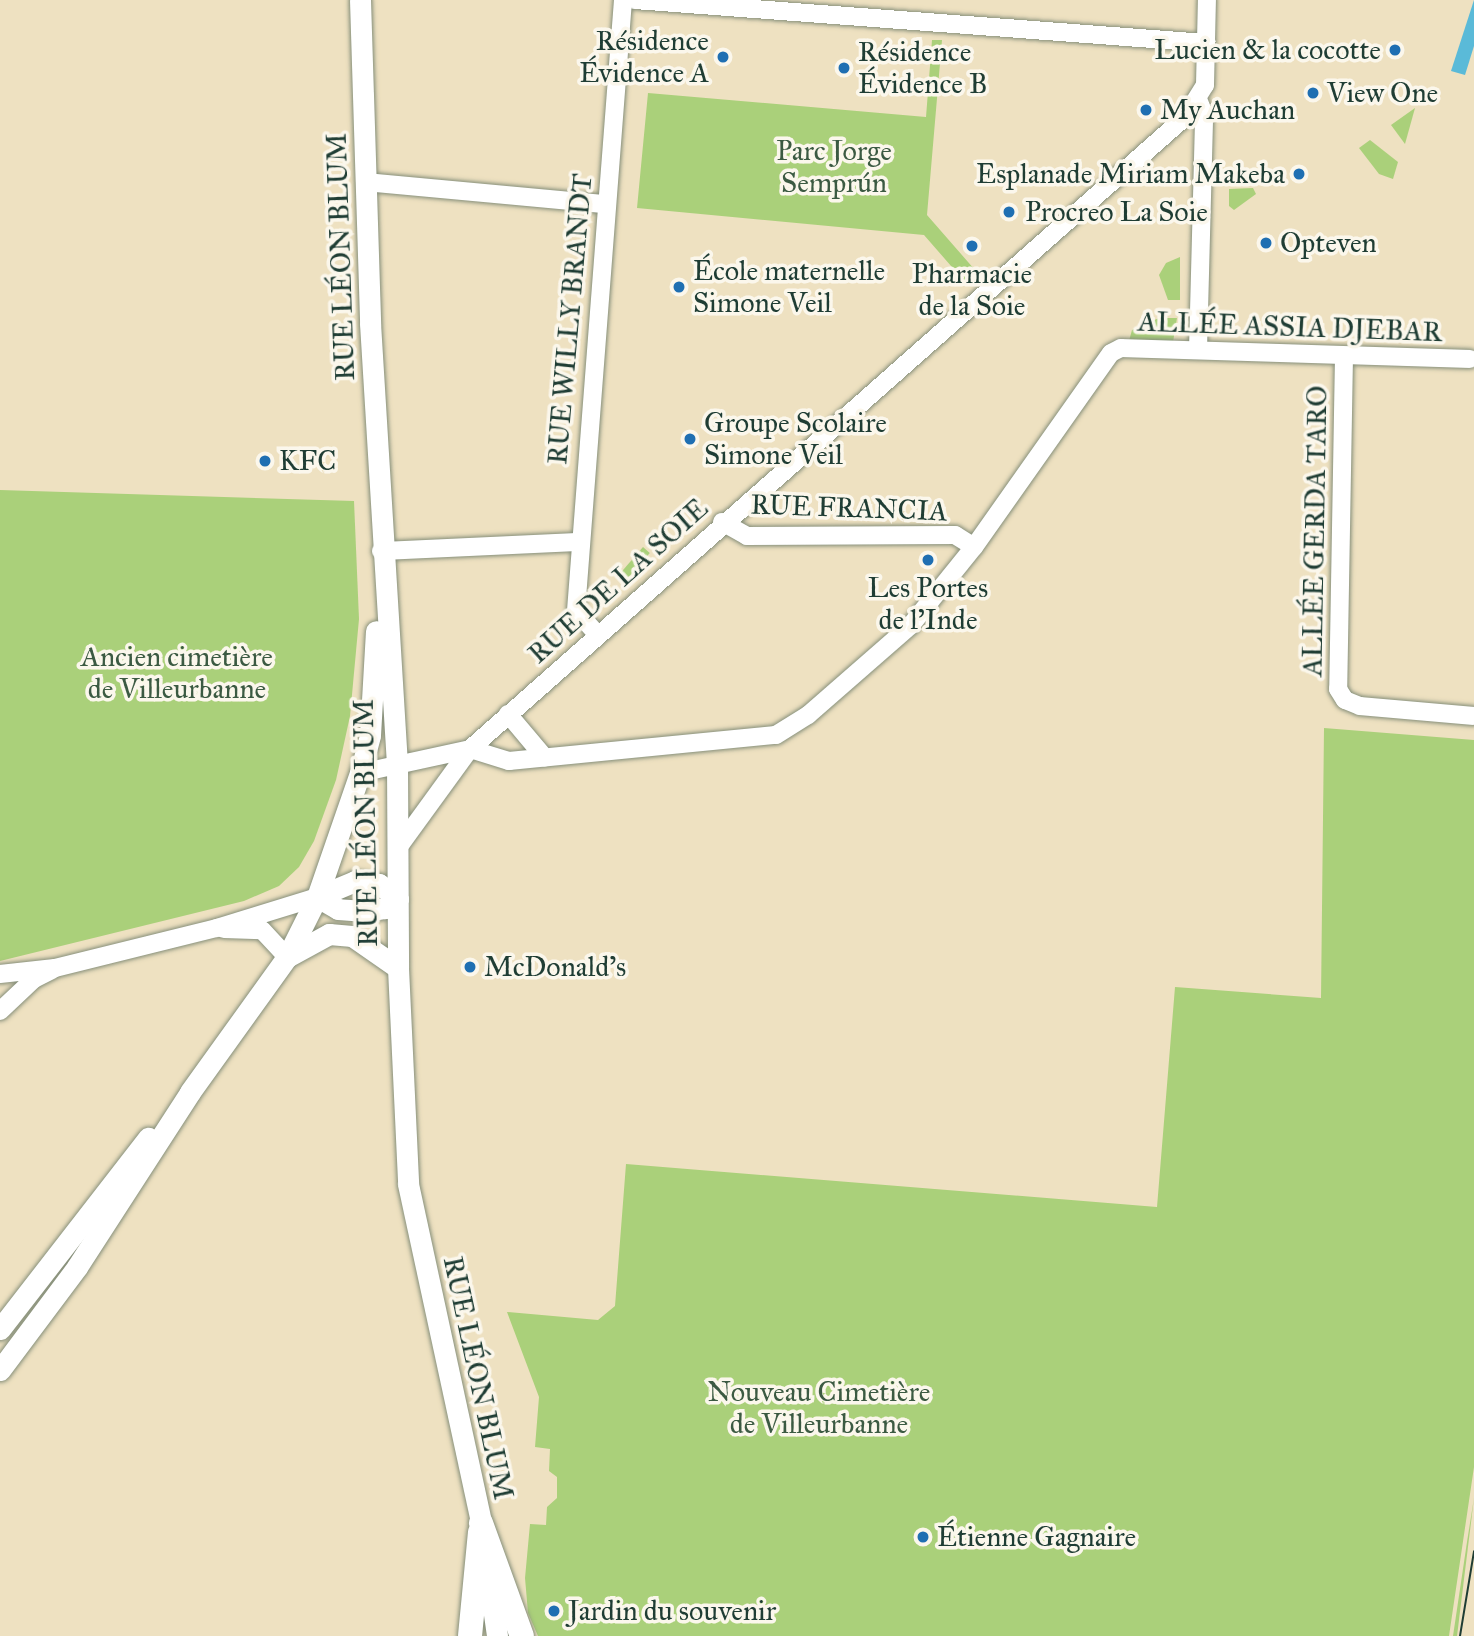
<!DOCTYPE html>
<html>
<head>
<meta charset="utf-8">
<style>
	body { margin:0 }
	#map { position:relative; width:1474px; height:1636px; overflow:hidden; background:#eee1c1; font-family:"IM FELL Great Primer",serif }
	div>[style] { position:absolute }
	.green>* { inset:0; background:#aad07a; transform-origin:0 0 }
	.water>* { inset:0; background:#5abad8 }
	.roads { filter:drop-shadow(0 0 2px #868f7a) drop-shadow(0 0 2px #868f7a) }
	.minor>* { height:18px; margin:-9px; padding:0 9px; transform-origin:9px; border-radius:9px; background:#fff }
	.major>* { height:21px; margin:-10.5px; padding:0 10.5px; transform-origin:10.5px; border-radius:10.5px; background:#fff }
	.highway>* { height:24px; margin:-12px; padding:0 12px; transform-origin:12px; border-radius:12px; background:#fff }
	.tram>* { height:2px; margin:-1px; padding:0 1px; transform-origin:1px; border-radius:1px; background:#1f3d34 }
	.dots>* { width:19px; height:19px; translate:-50% -50%; box-sizing:border-box; border:4px solid #fbf7ec; border-radius:50% }
	span { translate:-50% -50%; white-space:nowrap; text-align:center; line-height:1.15; -webkit-text-stroke:7px #fbf7ec; paint-order:stroke }
	.poi-label { font-size:28px; color:#1f3d34 }
	.right { translate:-100% -50%; text-align:right }
	.left { translate:0 -50%; text-align:left }
	.park-label { font-size:28px; color:#3b5a42 }
	.street-label { font-size:28px; color:#1f3d34 }
</style>
</head>
<body>
<div id="map">
	<div class="green">
		<i style="clip-path:polygon(932px 40px,942px 40px,927px 215px,975px 270px,965px 282px,924px 235px,637px 208px,648px 93px,926px 117px)"></i>
		<i style="clip-path:polygon(1415px 108px,1405px 144px,1391px 125px)"></i>
		<i style="clip-path:polygon(1370px 140px,1398px 162px,1393px 179px,1379px 174px,1359px 148px)"></i>
		<i style="clip-path:polygon(1253px 188px,1256px 194px,1234px 210px,1229px 206px,1229px 189px)"></i>
		<i style="clip-path:polygon(1180px 257px,1180px 300px,1168px 300px,1159px 275px,1166px 263px)"></i>
		<i style="clip-path:polygon(1159px 318px,1177px 318px,1173px 342px,1129px 341px,1132px 330px)"></i>
		<i style="clip-path:polygon(0 490px,354px 501px,359px 619px,350px 716px,336px 780px,314px 841px,299px 867px,279px 886px,244px 901px,0 961px)"></i>
		<i style="left:643px;top:547px;width:9px;height:36px;rotate:41deg"></i>
		<i style="clip-path:polygon(1324px 728px,1474px 740px,1474px 1467px,1449px 1636px,538px 1636px,528px 1613px,525px 1578px,530px 1524px,546px 1525px,547px 1507px,557px 1498px,557px 1477px,549px 1471px,550px 1449px,535px 1447px,539px 1397px,507px 1312px,598px 1320px,615px 1306px,626px 1164px,1157px 1207px,1175px 987px,1321px 998px)"></i>
		<i style="clip-path:polygon(1474px 1498px,1457px 1636px,1453px 1636px,1467px 1542px)"></i>
	</div>
	<div class="water">
		<i style="clip-path:polygon(1474px 0,1474px 46px,1465px 75px,1451px 71px)"></i>
	</div>
	<div class="roads">
		<div class="minor">
			<i style="left:635px;top:0;width:573px;rotate:4.31deg"></i>
			<i style="left:366px;top:182px;width:240px;rotate:5.3deg"></i>
			<i style="left:1198px;top:350px;width:236px;rotate:-88.5deg"></i>
			<i style="left:1204px;top:114px;width:16px;rotate:-112deg"></i>
			<i style="left:1344px;top:356px;width:333px;rotate:91deg"></i>
			<i style="left:1338px;top:689px;width:13px;rotate:58deg"></i>
			<i style="left:1345px;top:700px;width:16px;rotate:22deg"></i>
			<i style="left:1360px;top:706px;width:114px;rotate:5deg"></i>
			<i style="left:722px;top:522px;width:29px;rotate:29deg"></i>
			<i style="left:747px;top:536px;width:208px;rotate:-0.3deg"></i>
			<i style="left:955px;top:535px;width:22px;rotate:32deg"></i>
			<i style="left:381px;top:551px;width:198px;rotate:-2.6deg"></i>
			<i style="left:597px;top:634px;width:31px;rotate:-132deg"></i>
			<i style="left:576px;top:611px;width:613px;rotate:-85.6deg"></i>
			<i style="left:508px;top:714px;width:57px;rotate:49.9deg"></i>
			<i style="left:360px;top:773px;width:113px;rotate:-12.3deg"></i>
			<i style="left:470px;top:749px;width:41px;rotate:17.1deg"></i>
			<i style="left:509px;top:761px;width:268px;rotate:-5.6deg"></i>
			<i style="left:776px;top:735px;width:38px;rotate:-32deg"></i>
			<i style="left:808px;top:715px;width:137px;rotate:-41.1deg"></i>
			<i style="left:911px;top:625px;width:100px;rotate:-51.1deg"></i>
			<i style="left:974px;top:547px;width:237px;rotate:-54.8deg"></i>
			<i style="left:1111px;top:353px;width:11px;rotate:-27deg"></i>
			<i style="left:1121px;top:348px;width:349px;rotate:1.8deg"></i>
			<i style="left:398px;top:848px;width:122px;rotate:-54deg"></i>
			<i style="left:470px;top:749px;width:954px;rotate:-41.47deg"></i>
			<i style="left:1185px;top:117px;width:38px;rotate:-58deg"></i>
			<i style="left:1205px;top:85px;width:85px;rotate:-88.7deg"></i>
			<i style="left:224px;top:929px;width:38px;rotate:2deg"></i>
			<i style="left:262px;top:930px;width:37px;rotate:47deg"></i>
			<i style="left:0;top:974px;width:55px;rotate:-6.2deg"></i>
			<i style="left:55px;top:968px;width:167px;rotate:-13.9deg"></i>
			<i style="left:217px;top:928px;width:105px;rotate:-17.2deg"></i>
			<i style="left:0;top:1011px;width:47px;rotate:-43.3deg"></i>
			<i style="left:34px;top:979px;width:20px;rotate:-27deg"></i>
		</div>
		<div class="major">
			<i style="left:360px;top:0;width:323px;rotate:88.2deg"></i>
			<i style="left:370px;top:323px;width:440px;rotate:86.5deg"></i>
			<i style="left:397px;top:762px;width:206px;rotate:89.7deg"></i>
			<i style="left:398px;top:968px;width:216px;rotate:87.3deg"></i>
			<i style="left:408px;top:1184px;width:347px;rotate:77.8deg"></i>
			<i style="left:481px;top:1523px;width:114px;rotate:81.9deg"></i>
			<i style="left:355px;top:881px;width:24px;rotate:7deg"></i>
			<i style="left:379px;top:884px;width:24px;rotate:38deg"></i>
			<i style="left:398px;top:899px;width:16px;rotate:145deg"></i>
			<i style="left:385px;top:908px;width:20px;rotate:171deg"></i>
			<i style="left:365px;top:911px;width:27px;rotate:-176deg"></i>
			<i style="left:338px;top:909px;width:24px;rotate:-150deg"></i>
			<i style="left:317px;top:897px;width:41px;rotate:-22.8deg"></i>
			<i style="left:287px;top:957px;width:48px;rotate:-28.7deg"></i>
			<i style="left:329px;top:934px;width:23px;rotate:5deg"></i>
			<i style="left:352px;top:936px;width:56px;rotate:34.8deg"></i>
			<i style="left:0;top:1329px;width:242px;rotate:-52.2deg"></i>
			<i style="left:0;top:1370px;width:129px;rotate:-53.2deg"></i>
			<i style="left:77px;top:1267px;width:208px;rotate:-57.1deg"></i>
			<i style="left:190px;top:1092px;width:166px;rotate:-54.3deg"></i>
			<i style="left:287px;top:957px;width:67px;rotate:-63.4deg"></i>
			<i style="left:317px;top:897px;width:131px;rotate:-70.9deg"></i>
			<i style="left:360px;top:773px;width:39px;rotate:-75deg"></i>
			<i style="left:370px;top:735px;width:104px;rotate:-86.7deg"></i>
		</div>
		<div class="highway">
			<i style="left:481px;top:1523px;width:120px;rotate:70.1deg"></i>
			<i style="left:470px;top:1636px;width:104px;rotate:-84.5deg"></i>
		</div>
	</div>
	<div class="tram">
		<i style="left:1460px;top:1636px;width:86px;rotate:-80.6deg"></i>
	</div>
	<div class="dots">
		<i style="left:1395px;top:50px;background:#1f6fb2"></i>
		<i style="left:723px;top:57px;background:#1f6fb2"></i>
		<i style="left:844px;top:68px;background:#1f6fb2"></i>
		<i style="left:1313px;top:93px;background:#1f6fb2"></i>
		<i style="left:1146px;top:110px;background:#1f6fb2"></i>
		<i style="left:1299px;top:174px;background:#1f6fb2"></i>
		<i style="left:1009px;top:212px;background:#1f6fb2"></i>
		<i style="left:1266px;top:243px;background:#1f6fb2"></i>
		<i style="left:972px;top:246px;background:#1f6fb2"></i>
		<i style="left:679px;top:287px;background:#1f6fb2"></i>
		<i style="left:690px;top:439px;background:#1f6fb2"></i>
		<i style="left:265px;top:461px;background:#1f6fb2"></i>
		<i style="left:928px;top:560px;background:#1f6fb2"></i>
		<i style="left:470px;top:967px;background:#1f6fb2"></i>
		<i style="left:923px;top:1537px;background:#1f6fb2"></i>
		<i style="left:554px;top:1611px;background:#1f6fb2"></i>
	</div>
	<div class="poi-label">
		<span class="right" style="left:709px;top:57px">Résidence<br>Évidence A</span>
		<span class="right" style="left:1381px;top:50px">Lucien &amp; la cocotte</span>
		<span class="left" style="left:858px;top:68px">Résidence<br>Évidence B</span>
		<span class="left" style="left:1327px;top:93px">View One</span>
		<span class="left" style="left:1160px;top:110px">My Auchan</span>
		<span class="right" style="left:1285px;top:174px">Esplanade Miriam Makeba</span>
		<span class="left" style="left:1025px;top:212px">Procreo La Soie</span>
		<span class="left" style="left:1280px;top:243px">Opteven</span>
		<span class="left" style="left:693px;top:287px">École maternelle<br>Simone Veil</span>
		<span style="left:972px;top:290px">Pharmacie<br>de la Soie</span>
		<span class="left" style="left:704px;top:439px">Groupe Scolaire<br>Simone Veil</span>
		<span class="left" style="left:279px;top:461px">KFC</span>
		<span style="left:928px;top:604px">Les Portes<br>de l'Inde</span>
		<span class="left" style="left:484px;top:967px">McDonald's</span>
		<span class="left" style="left:937px;top:1537px">Étienne Gagnaire</span>
		<span class="left" style="left:568px;top:1611px">Jardin du souvenir</span>
	</div>
	<div class="park-label">
		<span style="left:834px;top:167px">Parc Jorge<br>Semprún</span>
		<span style="left:177px;top:673px">Ancien cimetière<br>de Villeurbanne</span>
		<span style="left:819px;top:1408px">Nouveau Cimetière<br>de Villeurbanne</span>
	</div>
	<div class="street-label">
		<span style="left:341px;top:257px;rotate:-92deg">RUE LÉON BLUM</span>
		<span style="left:570px;top:319px;rotate:-85deg">RUE WILLY BRANDT</span>
		<span style="left:1290px;top:327px;rotate:2deg">ALLÉE ASSIA DJEBAR</span>
		<span style="left:849px;top:508px;rotate:2deg">RUE FRANCIA</span>
		<span style="left:1315px;top:531px;rotate:-89deg">ALLÉE GERDA TARO</span>
		<span style="left:618px;top:581px;rotate:-42deg">RUE DE LA SOIE</span>
		<span style="left:366px;top:823px;rotate:-91deg">RUE LÉON BLUM</span>
		<span style="left:478px;top:1378px;rotate:78deg">RUE LÉON BLUM</span>
	</div>
</div>
</body>
</html>
